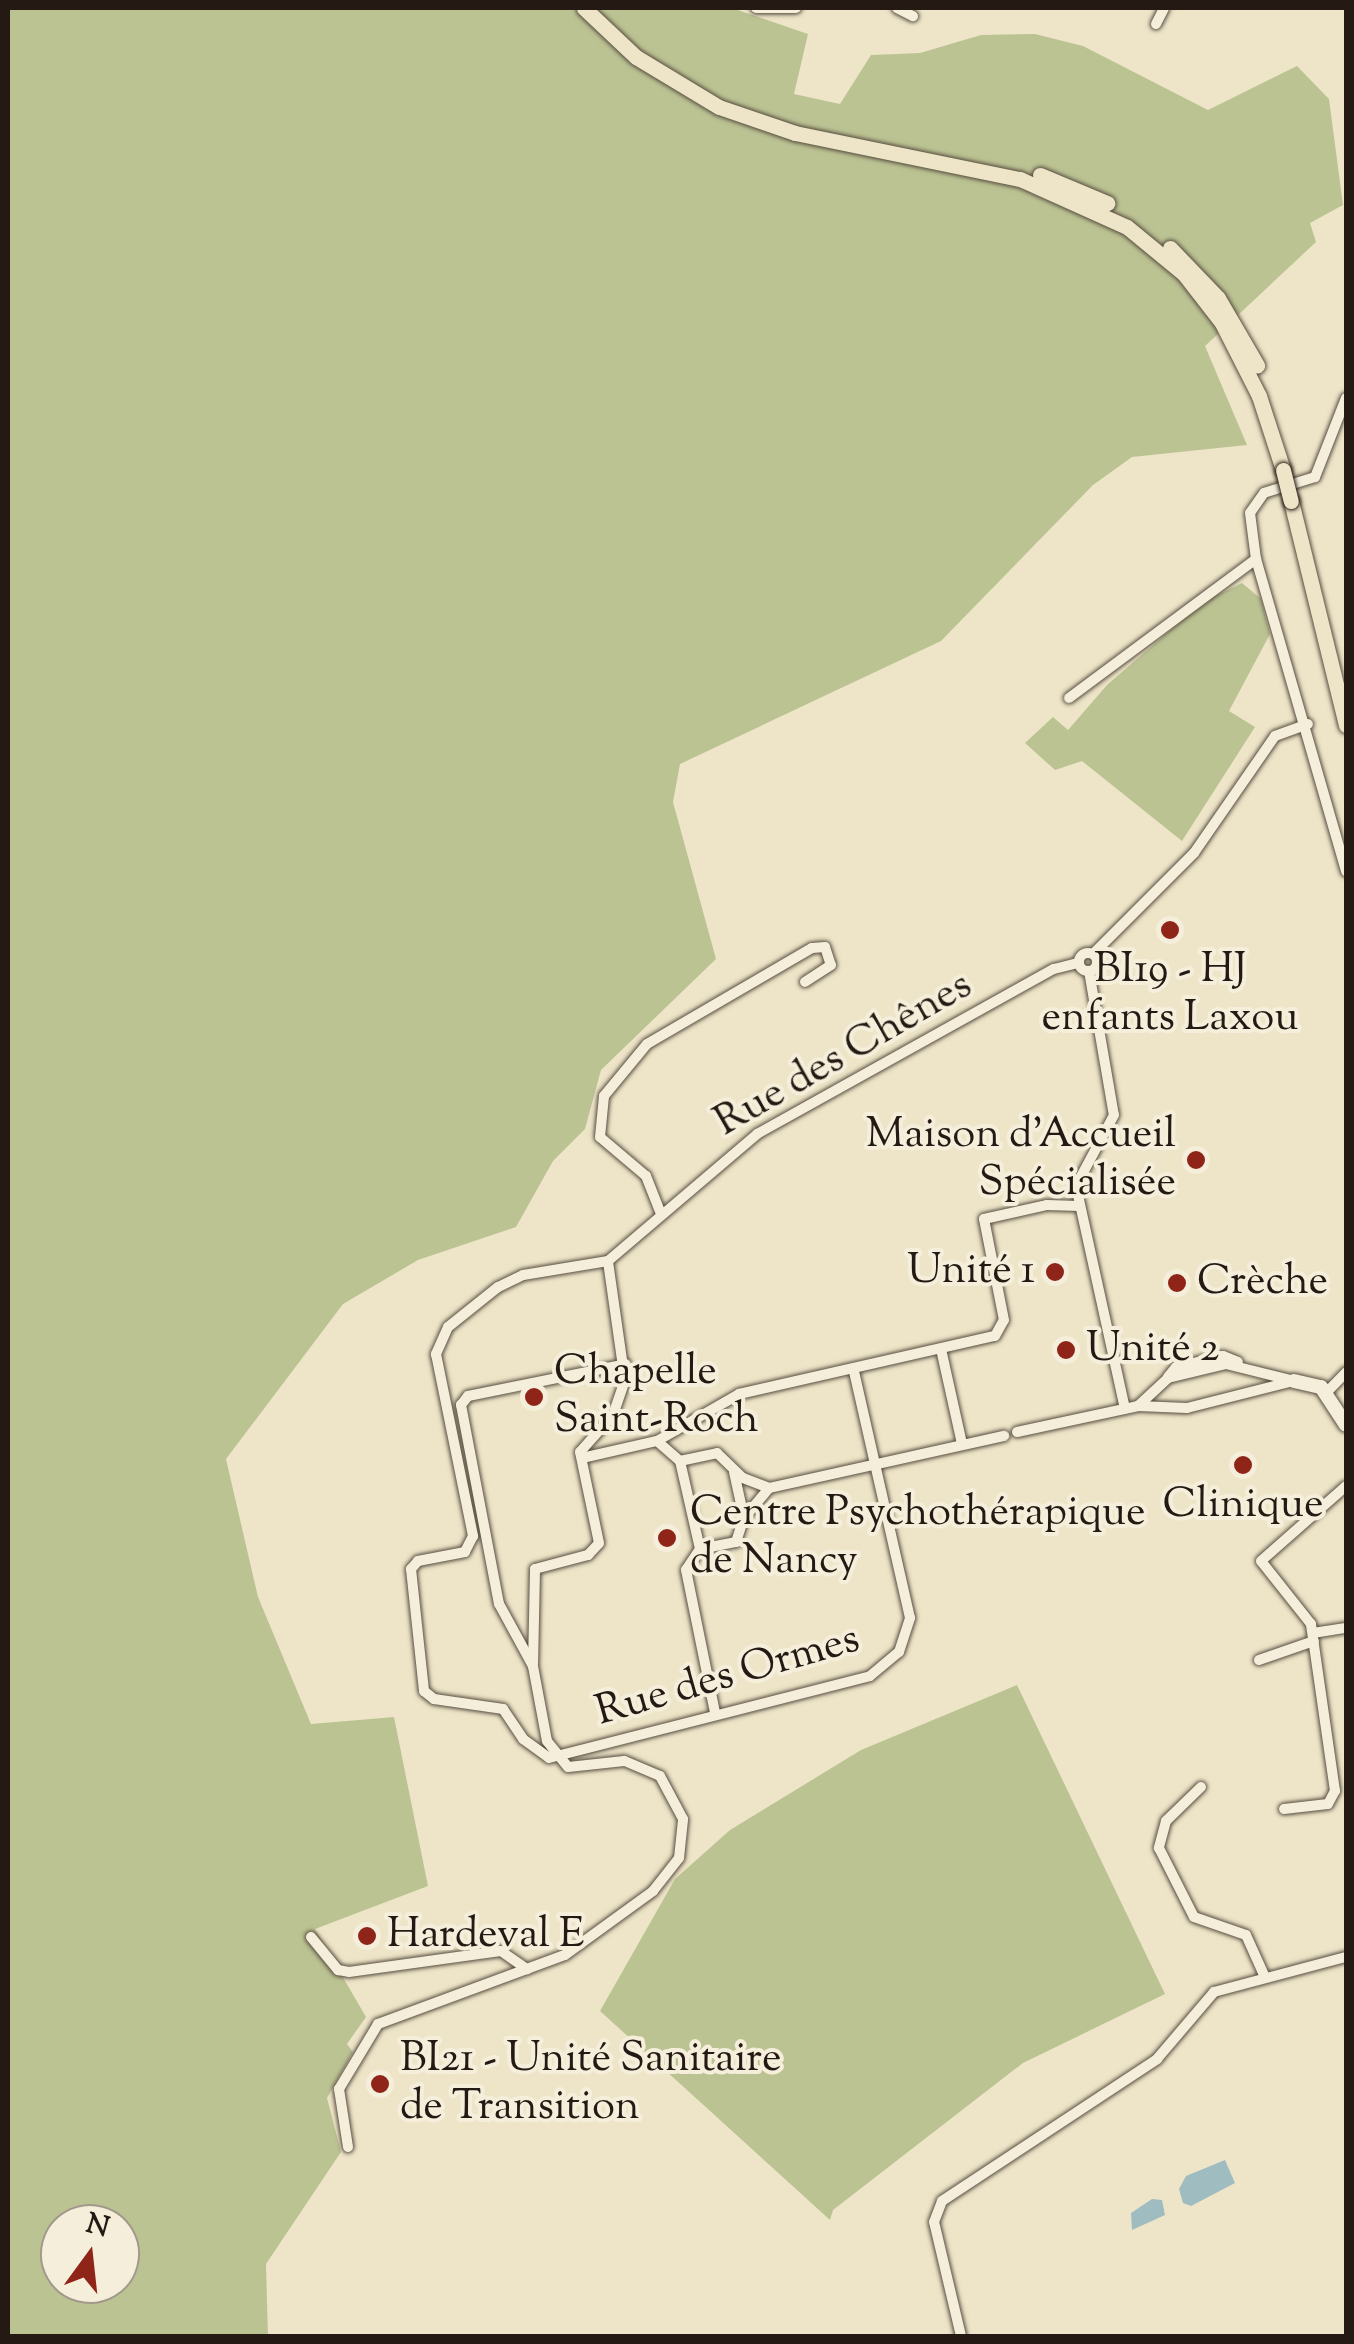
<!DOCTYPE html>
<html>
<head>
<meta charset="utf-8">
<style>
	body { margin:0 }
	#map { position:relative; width:1354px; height:2344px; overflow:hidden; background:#eee5c8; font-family:"Sorts Mill Goudy",serif }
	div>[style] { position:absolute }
	.green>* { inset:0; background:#bcc393 }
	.water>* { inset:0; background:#9fbcc1 }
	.roads { filter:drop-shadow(0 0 2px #574d40) drop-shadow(0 0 2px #574d40) }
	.street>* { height:10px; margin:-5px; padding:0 5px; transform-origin:5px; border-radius:5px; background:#f4eedb }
	.street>.ring { margin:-5px; padding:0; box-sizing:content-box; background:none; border:10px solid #f4eedb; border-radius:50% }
	.secondary>* { height:14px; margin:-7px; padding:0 7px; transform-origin:7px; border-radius:7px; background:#f4eedb }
	.primary>* { height:15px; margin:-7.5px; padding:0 7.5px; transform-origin:7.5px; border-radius:7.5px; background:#eee5c8 }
	.bridges { filter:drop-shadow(0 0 2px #251a13) drop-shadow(0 0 2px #251a13) }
	.primary-bridge>* { height:15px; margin:-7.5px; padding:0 7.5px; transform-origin:7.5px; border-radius:7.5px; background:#eee5c8 }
	.dots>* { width:28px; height:28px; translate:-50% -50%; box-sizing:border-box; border:5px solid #f4eedb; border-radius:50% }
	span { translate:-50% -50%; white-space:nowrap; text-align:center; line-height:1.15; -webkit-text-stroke:8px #f4eedb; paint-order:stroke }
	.poi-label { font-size:42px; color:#251a13 }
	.right { translate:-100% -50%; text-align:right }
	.left { translate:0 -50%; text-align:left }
	.street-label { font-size:42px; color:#251a13 }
	.frame { position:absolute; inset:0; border:10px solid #251a13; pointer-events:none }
	.north { position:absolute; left:40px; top:2204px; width:100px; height:100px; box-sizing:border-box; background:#f4eedb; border:2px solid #a1998b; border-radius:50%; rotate:15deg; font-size:28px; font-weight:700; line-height:40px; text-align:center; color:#251a13 }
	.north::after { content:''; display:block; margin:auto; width:35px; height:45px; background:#8f2418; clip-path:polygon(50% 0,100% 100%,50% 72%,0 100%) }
</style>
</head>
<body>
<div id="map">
	<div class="green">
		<i style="clip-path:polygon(evenodd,8px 8px,732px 8px,808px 34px,794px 94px,840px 104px,871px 55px,920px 53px,981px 35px,1035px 34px,1083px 46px,1208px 110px,1297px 66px,1329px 99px,1343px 205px,1310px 223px,1316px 242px,1205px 346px,1247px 445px,1132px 457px,1093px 485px,941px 641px,680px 764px,673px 802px,716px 959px,601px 1070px,585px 1129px,553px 1161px,516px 1227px,418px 1260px,343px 1304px,226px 1459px,258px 1597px,311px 1724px,394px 1717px,428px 1886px,315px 1929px,366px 2017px,347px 2044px,353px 2052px,327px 2098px,341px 2152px,266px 2264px,268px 2336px,8px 2336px,8px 8px,60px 2224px,120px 2224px,120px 2284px,60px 2284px,60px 2224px)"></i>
		<i style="clip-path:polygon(1242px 583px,1261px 599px,1270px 634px,1229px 711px,1255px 727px,1182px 841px,1082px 761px,1055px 770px,1025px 743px,1053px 717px,1068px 730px,1107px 685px,1203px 602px)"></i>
		<i style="clip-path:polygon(1017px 1685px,1165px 1994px,1023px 2063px,833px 2210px,830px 2220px,600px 2011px,675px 1879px,730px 1830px,861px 1750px)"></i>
	</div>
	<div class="water">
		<i style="clip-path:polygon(1225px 2160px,1235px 2183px,1191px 2206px,1183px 2203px,1179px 2189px,1186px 2176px)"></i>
		<i style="clip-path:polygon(1152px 2199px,1162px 2200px,1165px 2215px,1132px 2230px,1131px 2213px)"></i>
	</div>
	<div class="roads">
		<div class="street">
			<i style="left:756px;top:8px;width:40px"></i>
			<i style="left:897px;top:8px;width:18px;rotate:27deg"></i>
			<i style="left:1156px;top:24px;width:18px;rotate:-63deg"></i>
			<i style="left:1346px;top:398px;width:85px;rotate:111.4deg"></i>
			<i style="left:1315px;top:477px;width:53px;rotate:162.6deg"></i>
			<i style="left:1264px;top:493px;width:24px;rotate:125deg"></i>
			<i style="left:1250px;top:513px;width:46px;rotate:82.6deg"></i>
			<i style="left:1256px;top:559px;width:325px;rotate:73.9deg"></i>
			<i style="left:1069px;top:698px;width:233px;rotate:-36.6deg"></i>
			<i class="ring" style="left:1079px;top:953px;width:8px;height:8px"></i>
			<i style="left:1093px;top:954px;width:143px;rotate:-45deg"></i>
			<i style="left:1194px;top:853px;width:142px;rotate:-55.3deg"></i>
			<i style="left:1275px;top:736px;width:35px;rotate:-20deg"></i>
			<i style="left:1089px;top:971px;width:146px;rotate:80.2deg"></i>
			<i style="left:1114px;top:1115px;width:81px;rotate:118.2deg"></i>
			<i style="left:1076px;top:1186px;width:228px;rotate:77.6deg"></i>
			<i style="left:661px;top:1214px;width:41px;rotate:-111.5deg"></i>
			<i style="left:646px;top:1176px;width:60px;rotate:-139.7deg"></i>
			<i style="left:600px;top:1137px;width:41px;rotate:-84.4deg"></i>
			<i style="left:604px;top:1096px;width:67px;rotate:-50.4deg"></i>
			<i style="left:647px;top:1044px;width:191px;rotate:-30.2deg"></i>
			<i style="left:812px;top:948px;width:13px;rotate:-4deg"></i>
			<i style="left:825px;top:947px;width:19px;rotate:72deg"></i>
			<i style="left:831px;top:965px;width:31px;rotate:147deg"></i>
			<i style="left:608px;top:1261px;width:86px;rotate:170.6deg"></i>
			<i style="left:523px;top:1275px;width:28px;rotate:154deg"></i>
			<i style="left:498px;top:1287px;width:64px;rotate:141.3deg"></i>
			<i style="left:448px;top:1327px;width:30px;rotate:114deg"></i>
			<i style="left:436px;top:1354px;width:186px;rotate:78.5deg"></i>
			<i style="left:473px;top:1536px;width:18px;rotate:117deg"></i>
			<i style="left:465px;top:1552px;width:48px;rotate:169.2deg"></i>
			<i style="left:418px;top:1561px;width:11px;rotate:131deg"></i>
			<i style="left:411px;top:1569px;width:123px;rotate:83.9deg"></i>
			<i style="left:424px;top:1691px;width:13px;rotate:39deg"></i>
			<i style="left:434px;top:1699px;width:70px;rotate:8.2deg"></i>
			<i style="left:503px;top:1709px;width:36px;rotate:56deg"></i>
			<i style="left:523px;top:1739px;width:32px;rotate:36deg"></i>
			<i style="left:549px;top:1758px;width:331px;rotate:-14.3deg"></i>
			<i style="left:870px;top:1676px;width:38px;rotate:-40deg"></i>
			<i style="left:899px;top:1652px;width:36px;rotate:-72deg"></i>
			<i style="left:910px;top:1618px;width:256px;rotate:-102.8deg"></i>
			<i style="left:608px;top:1261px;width:196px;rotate:-40.4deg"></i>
			<i style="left:757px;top:1134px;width:340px;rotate:-29.1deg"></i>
			<i style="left:1054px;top:969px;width:25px;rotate:-14deg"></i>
			<i style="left:941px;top:1349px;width:97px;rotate:77.5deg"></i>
			<i style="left:1168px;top:1377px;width:13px;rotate:-51deg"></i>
			<i style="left:1176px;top:1367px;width:48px;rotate:-13.2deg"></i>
			<i style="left:1223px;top:1356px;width:16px;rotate:22deg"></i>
			<i style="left:1327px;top:1392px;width:28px;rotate:-46deg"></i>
			<i style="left:1138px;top:1406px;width:41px;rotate:-43deg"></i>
			<i style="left:1168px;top:1378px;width:60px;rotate:-13.6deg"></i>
			<i style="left:1226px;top:1364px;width:70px;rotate:14deg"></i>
			<i style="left:1017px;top:1432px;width:124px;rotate:-12.1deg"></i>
			<i style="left:1138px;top:1406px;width:49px;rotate:2.3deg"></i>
			<i style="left:1187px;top:1408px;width:110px;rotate:-14.2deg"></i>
			<i style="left:657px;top:1441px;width:30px;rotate:41deg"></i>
			<i style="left:680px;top:1461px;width:90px;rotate:77.2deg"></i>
			<i style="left:700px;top:1549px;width:37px;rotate:-11deg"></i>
			<i style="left:736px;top:1542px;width:25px;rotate:-72deg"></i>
			<i style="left:744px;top:1518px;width:39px;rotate:-50deg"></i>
			<i style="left:582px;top:1458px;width:77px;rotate:-12.8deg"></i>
			<i style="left:657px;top:1441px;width:95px;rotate:-29.8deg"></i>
			<i style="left:739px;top:1394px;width:262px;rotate:-12.8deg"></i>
			<i style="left:995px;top:1336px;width:18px;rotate:-61deg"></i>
			<i style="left:1004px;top:1320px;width:103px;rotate:-101.2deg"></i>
			<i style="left:984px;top:1219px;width:65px;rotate:-12.5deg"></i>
			<i style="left:1047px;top:1205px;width:32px;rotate:2deg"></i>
			<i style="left:680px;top:1461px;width:38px;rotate:-12deg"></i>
			<i style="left:717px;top:1453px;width:36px;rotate:44deg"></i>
			<i style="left:743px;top:1478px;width:28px;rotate:21deg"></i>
			<i style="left:734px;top:1472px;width:47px;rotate:77.7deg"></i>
			<i style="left:769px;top:1488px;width:241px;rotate:-12.5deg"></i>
			<i style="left:700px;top:1549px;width:25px;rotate:124deg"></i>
			<i style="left:686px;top:1570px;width:146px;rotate:78.5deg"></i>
			<i style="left:1313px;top:1633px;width:33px;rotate:-9deg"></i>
			<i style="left:1259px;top:1660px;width:58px;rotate:-19.1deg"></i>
			<i style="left:533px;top:1666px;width:97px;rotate:-88.8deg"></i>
			<i style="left:535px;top:1569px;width:55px;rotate:-14.8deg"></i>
			<i style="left:588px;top:1555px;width:16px;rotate:-47deg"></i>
			<i style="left:599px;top:1543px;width:93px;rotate:-101.8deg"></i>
			<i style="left:580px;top:1452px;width:50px;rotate:-48.3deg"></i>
			<i style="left:613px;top:1415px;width:36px;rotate:-71deg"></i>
			<i style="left:625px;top:1381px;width:121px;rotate:-98.1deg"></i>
			<i style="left:1201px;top:1787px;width:49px;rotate:135.8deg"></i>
			<i style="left:1166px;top:1821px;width:28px;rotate:105deg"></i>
			<i style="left:1159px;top:1848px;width:77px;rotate:63.1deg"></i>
			<i style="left:1194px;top:1917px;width:55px;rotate:19.1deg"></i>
			<i style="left:1246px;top:1935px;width:44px;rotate:65.8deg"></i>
			<i style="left:1284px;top:1809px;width:44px;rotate:-6.5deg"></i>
			<i style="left:1328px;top:1804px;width:15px;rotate:-62deg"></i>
			<i style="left:1335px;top:1791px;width:169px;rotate:-98.2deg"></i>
			<i style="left:1311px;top:1624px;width:80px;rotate:-128.4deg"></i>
			<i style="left:1261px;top:1561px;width:113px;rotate:-41.4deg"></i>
			<i style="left:311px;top:1937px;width:43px;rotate:50.7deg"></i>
			<i style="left:338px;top:1970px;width:11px;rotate:10deg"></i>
			<i style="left:349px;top:1972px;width:153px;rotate:-7.9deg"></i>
			<i style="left:501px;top:1951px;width:32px;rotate:35deg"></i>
			<i style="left:348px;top:2147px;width:59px;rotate:-98.8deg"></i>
			<i style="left:339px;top:2089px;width:76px;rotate:-59deg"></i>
			<i style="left:378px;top:2024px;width:199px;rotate:-20.3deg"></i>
			<i style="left:565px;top:1955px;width:109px;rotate:-36deg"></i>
			<i style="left:653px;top:1891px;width:42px;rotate:-51.8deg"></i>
			<i style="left:679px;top:1858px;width:39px;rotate:-84deg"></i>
			<i style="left:683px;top:1819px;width:49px;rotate:-118.1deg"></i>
			<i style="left:660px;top:1776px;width:39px;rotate:-157deg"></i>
			<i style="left:624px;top:1761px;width:56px;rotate:173.9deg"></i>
			<i style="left:568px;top:1767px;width:33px;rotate:-129deg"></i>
			<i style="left:547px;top:1741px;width:76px;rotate:-100.6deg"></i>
			<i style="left:533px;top:1666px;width:71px;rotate:-118.7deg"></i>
			<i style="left:499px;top:1604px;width:203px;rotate:-100.8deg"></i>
			<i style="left:461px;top:1405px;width:11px;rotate:-52deg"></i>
			<i style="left:468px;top:1396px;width:161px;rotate:-11.4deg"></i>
			<i style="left:961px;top:2336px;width:117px;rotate:-103.3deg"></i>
			<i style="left:934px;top:2222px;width:22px;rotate:-69deg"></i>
			<i style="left:942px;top:2201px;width:258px;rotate:-33.4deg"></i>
			<i style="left:1157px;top:2059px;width:88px;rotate:-49.6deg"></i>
			<i style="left:1214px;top:1992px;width:137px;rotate:-14.9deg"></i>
		</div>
		<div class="secondary">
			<i style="left:1294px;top:1381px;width:28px;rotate:13deg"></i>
			<i style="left:1321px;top:1387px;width:45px;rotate:56.7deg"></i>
		</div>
		<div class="primary">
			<i style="left:584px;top:8px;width:71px;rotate:43.3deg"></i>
			<i style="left:636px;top:57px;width:97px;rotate:31.1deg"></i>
			<i style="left:719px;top:107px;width:80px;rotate:18.9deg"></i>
			<i style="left:795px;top:133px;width:230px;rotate:11.6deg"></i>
			<i style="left:1020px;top:179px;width:117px;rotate:24.2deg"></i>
			<i style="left:1127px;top:227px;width:74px;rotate:39.5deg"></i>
			<i style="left:1184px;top:274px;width:62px;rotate:52.2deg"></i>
			<i style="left:1222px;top:323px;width:82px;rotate:63.1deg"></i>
			<i style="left:1259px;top:396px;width:78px;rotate:72deg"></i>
			<i style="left:1040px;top:175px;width:73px;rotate:22.7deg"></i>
			<i style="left:1170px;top:248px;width:69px;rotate:46.2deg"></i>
			<i style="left:1218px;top:298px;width:78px;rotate:59.8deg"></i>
			<i style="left:1291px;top:501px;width:231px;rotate:76.2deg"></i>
		</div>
	</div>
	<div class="bridges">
		<div class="primary-bridge">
			<i style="left:1283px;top:470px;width:32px;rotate:76deg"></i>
		</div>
	</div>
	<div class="dots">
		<i style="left:1170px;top:930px;background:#8f2418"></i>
		<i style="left:1196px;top:1160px;background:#8f2418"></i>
		<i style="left:1055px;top:1272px;background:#8f2418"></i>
		<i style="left:1177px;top:1283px;background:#8f2418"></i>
		<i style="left:1066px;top:1350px;background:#8f2418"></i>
		<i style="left:534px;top:1397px;background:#8f2418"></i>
		<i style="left:1243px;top:1465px;background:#8f2418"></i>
		<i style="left:667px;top:1538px;background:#8f2418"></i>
		<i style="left:367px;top:1936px;background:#8f2418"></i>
		<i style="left:380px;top:2084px;background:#8f2418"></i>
	</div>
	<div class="poi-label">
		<span style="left:1170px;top:995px">BI19 - HJ<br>enfants Laxou</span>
		<span class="right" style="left:1176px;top:1160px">Maison d'Accueil<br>Spécialisée</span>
		<span class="right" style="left:1035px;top:1272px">Unité 1</span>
		<span class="left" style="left:1197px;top:1283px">Crèche</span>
		<span class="left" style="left:1086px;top:1350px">Unité 2</span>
		<span class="left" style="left:554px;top:1397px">Chapelle<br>Saint-Roch</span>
		<span style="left:1243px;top:1506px">Clinique</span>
		<span class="left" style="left:690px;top:1538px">Centre Psychothérapique<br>de Nancy</span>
		<span class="left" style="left:387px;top:1936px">Hardeval E</span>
		<span class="left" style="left:400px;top:2084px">BI21 - Unité Sanitaire<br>de Transition</span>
	</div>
	<div class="street-label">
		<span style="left:844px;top:1055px;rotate:-30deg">Rue des Chênes</span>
		<span style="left:728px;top:1677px;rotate:-16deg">Rue des Ormes</span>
	</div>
	<div class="frame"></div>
	<div class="north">N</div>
</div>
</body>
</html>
